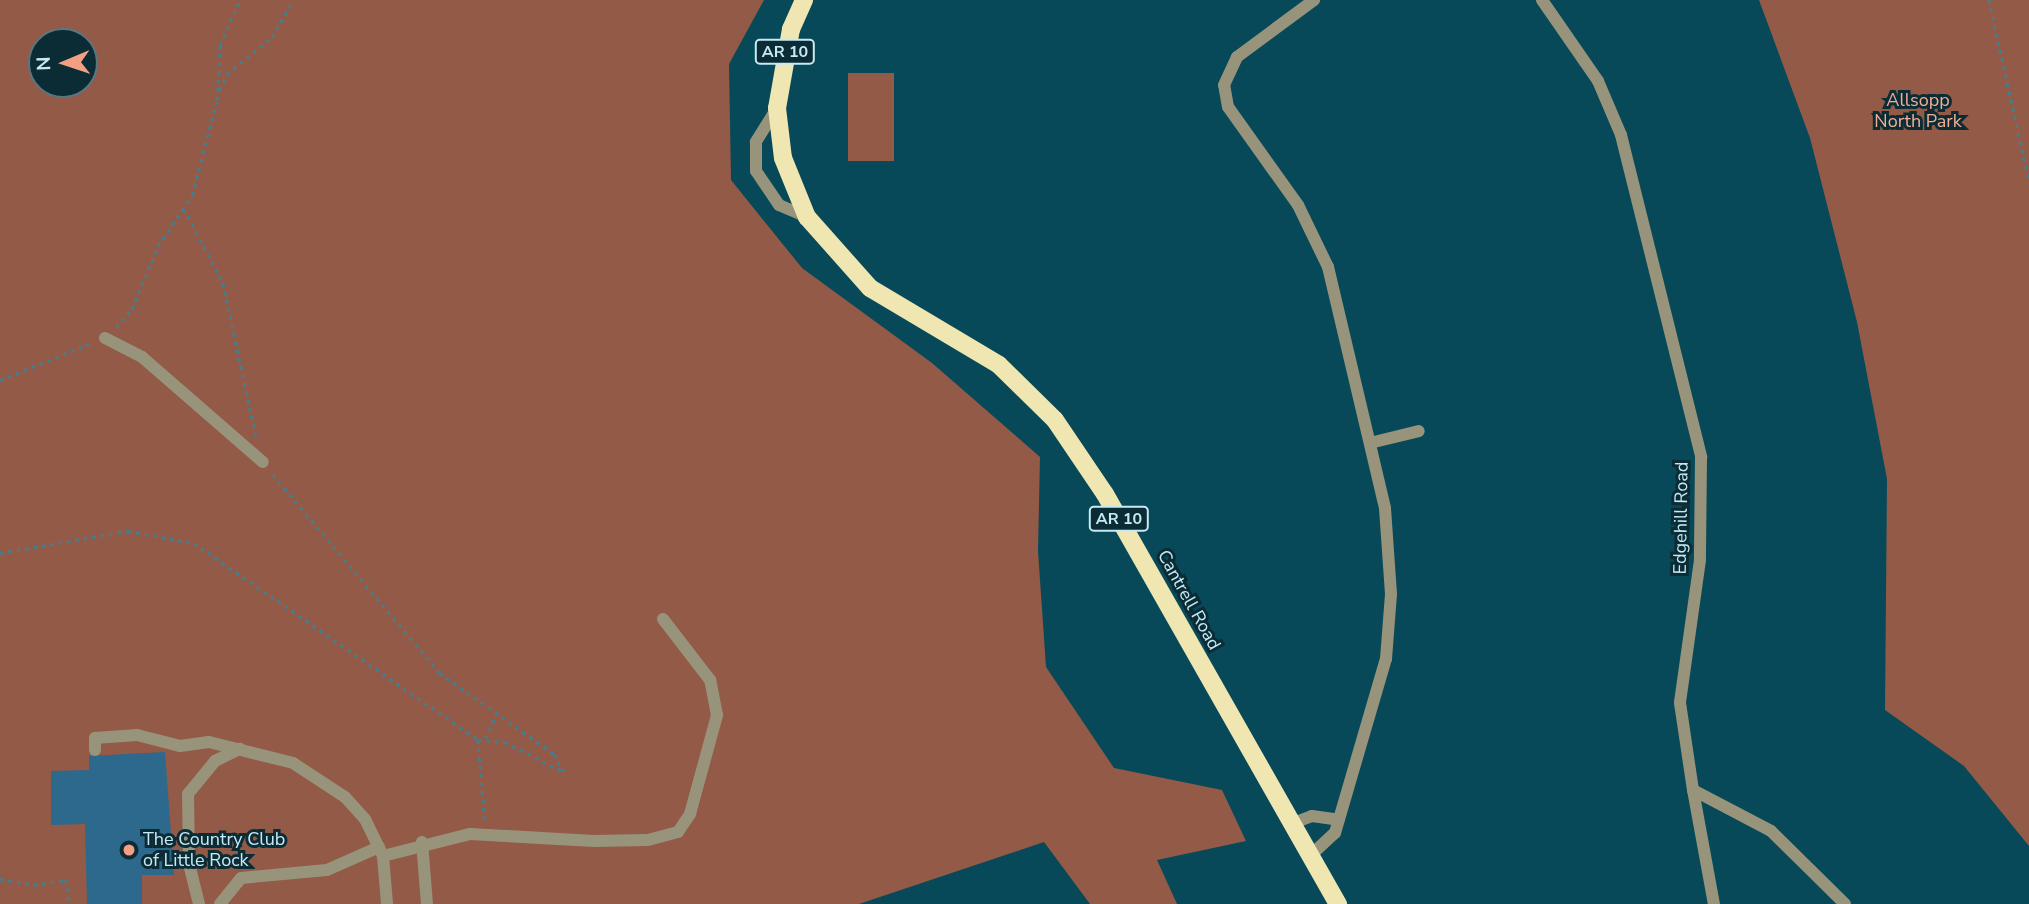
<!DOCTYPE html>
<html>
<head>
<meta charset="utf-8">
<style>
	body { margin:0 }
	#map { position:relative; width:2029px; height:904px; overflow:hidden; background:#074958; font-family:"Nunito Sans",sans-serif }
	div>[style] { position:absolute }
	.green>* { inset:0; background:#935a47; transform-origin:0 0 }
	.building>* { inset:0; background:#2d688d }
	.path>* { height:2.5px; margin-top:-1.25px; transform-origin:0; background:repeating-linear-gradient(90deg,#447d8b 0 3.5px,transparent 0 8.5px) }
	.minor>* { height:12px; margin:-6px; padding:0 6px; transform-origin:6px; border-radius:6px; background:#98947b }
	.major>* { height:18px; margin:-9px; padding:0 9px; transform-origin:9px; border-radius:9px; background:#efe6b2 }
	.dots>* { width:19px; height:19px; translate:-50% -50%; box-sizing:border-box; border:4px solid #0c2c35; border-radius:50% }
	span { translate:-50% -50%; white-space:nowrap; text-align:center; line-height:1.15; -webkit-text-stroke:6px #0c2c35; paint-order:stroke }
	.shield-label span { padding:2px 5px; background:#0c2c35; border:2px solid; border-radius:5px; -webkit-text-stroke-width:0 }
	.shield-label { font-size:16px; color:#c6eaf6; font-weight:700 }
	.park-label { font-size:18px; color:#f5ad94 }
	.street-label { font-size:18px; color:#c6eaf6 }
	.poi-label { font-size:18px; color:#c6eaf6 }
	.left { translate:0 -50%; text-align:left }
	.north { position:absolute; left:28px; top:28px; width:70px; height:70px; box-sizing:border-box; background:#0c2c35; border:2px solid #567882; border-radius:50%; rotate:268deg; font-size:19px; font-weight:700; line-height:28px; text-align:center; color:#c6eaf6 }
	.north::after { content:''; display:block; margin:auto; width:24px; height:32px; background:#f39f83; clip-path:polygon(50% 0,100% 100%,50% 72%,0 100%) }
</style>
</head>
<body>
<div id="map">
	<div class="green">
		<i style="clip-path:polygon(evenodd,0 0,764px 0,729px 64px,731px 180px,802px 268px,932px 363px,1040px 457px,1038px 551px,1046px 667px,1114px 768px,1222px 790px,1246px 841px,1157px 860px,1177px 904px,1090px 904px,1044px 842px,859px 904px,0 904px,0 0,42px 42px,84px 42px,84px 84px,42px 84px,42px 42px)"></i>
		<i style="clip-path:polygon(1759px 0,2029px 0,2029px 846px,1964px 766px,1885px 710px,1887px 479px,1857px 322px,1810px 138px)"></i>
		<i style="left:848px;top:73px;width:46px;height:88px"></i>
	</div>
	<div class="building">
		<i style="clip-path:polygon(165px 752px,174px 875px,142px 875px,142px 904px,87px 904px,85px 824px,51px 825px,51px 771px,89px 770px,89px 756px)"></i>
	</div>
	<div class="path">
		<i style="left:1989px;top:0;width:184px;rotate:77.5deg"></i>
		<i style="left:219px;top:90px;width:18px;rotate:-63deg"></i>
		<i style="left:227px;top:74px;width:58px;rotate:-39.4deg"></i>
		<i style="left:272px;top:37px;width:43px;rotate:-60.4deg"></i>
		<i style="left:184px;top:209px;width:84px;rotate:62.2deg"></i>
		<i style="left:223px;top:283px;width:157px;rotate:77.8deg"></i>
		<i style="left:116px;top:327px;width:24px;rotate:-48deg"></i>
		<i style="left:132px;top:309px;width:68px;rotate:-67.6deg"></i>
		<i style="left:158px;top:246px;width:61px;rotate:-56.3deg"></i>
		<i style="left:192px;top:195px;width:98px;rotate:-75.3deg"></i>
		<i style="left:217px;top:100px;width:55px;rotate:-86.9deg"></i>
		<i style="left:220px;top:45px;width:49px;rotate:-66deg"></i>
		<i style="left:0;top:380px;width:98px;rotate:-22.1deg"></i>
		<i style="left:0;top:553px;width:130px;rotate:-9.8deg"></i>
		<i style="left:128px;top:531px;width:67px;rotate:10.3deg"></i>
		<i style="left:194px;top:543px;width:346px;rotate:34.7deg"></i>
		<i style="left:478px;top:740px;width:27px;rotate:4deg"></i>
		<i style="left:505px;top:742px;width:66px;rotate:27deg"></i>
		<i style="left:564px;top:772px;width:21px;rotate:-121deg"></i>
		<i style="left:553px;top:754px;width:140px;rotate:-144.6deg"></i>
		<i style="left:439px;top:673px;width:260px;rotate:-130deg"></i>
		<i style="left:485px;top:738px;width:28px;rotate:-64deg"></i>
		<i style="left:478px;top:740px;width:80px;rotate:85deg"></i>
		<i style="left:0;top:879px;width:35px;rotate:10deg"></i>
		<i style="left:34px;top:885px;width:32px;rotate:-9deg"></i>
		<i style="left:66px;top:880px;width:24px;rotate:81deg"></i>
	</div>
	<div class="minor">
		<i style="left:1542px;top:0;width:98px;rotate:55.3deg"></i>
		<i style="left:1598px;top:81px;width:59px;rotate:66.9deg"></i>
		<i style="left:1621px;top:135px;width:332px;rotate:76deg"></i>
		<i style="left:1701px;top:457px;width:103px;rotate:90.6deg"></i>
		<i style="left:1700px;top:560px;width:144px;rotate:98deg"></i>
		<i style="left:1680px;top:703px;width:88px;rotate:81.5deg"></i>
		<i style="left:1693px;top:790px;width:88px;rotate:27.7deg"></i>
		<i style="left:1771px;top:831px;width:104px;rotate:44.6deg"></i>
		<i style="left:777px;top:108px;width:40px;rotate:122deg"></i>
		<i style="left:756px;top:142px;width:29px;rotate:90deg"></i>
		<i style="left:756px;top:171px;width:41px;rotate:55.9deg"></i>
		<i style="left:779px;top:205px;width:30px;rotate:23deg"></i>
		<i style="left:105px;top:338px;width:42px;rotate:27.2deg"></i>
		<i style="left:142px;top:357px;width:160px;rotate:41deg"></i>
		<i style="left:1374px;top:442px;width:46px;rotate:-13.7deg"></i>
		<i style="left:95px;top:750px;width:12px;rotate:-90deg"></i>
		<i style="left:95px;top:738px;width:42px;rotate:-4.1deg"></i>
		<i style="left:137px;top:735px;width:44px;rotate:14.3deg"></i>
		<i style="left:180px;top:746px;width:29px;rotate:-8deg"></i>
		<i style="left:209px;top:742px;width:87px;rotate:14deg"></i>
		<i style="left:293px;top:763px;width:62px;rotate:33.2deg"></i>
		<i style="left:345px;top:797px;width:30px;rotate:48deg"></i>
		<i style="left:365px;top:819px;width:41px;rotate:64.1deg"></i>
		<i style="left:383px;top:856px;width:48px;rotate:85.2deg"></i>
		<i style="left:1693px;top:790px;width:116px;rotate:79.6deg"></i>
		<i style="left:1291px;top:824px;width:22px;rotate:-21deg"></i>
		<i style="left:1312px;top:816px;width:27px;rotate:8deg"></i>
		<i style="left:422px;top:842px;width:62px;rotate:85.4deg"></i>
		<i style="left:1311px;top:855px;width:33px;rotate:-43deg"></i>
		<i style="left:1335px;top:833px;width:181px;rotate:-73.7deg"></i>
		<i style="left:1386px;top:659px;width:65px;rotate:-85.6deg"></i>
		<i style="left:1391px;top:594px;width:86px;rotate:-94deg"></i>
		<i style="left:1385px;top:508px;width:248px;rotate:-103.3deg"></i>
		<i style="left:1328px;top:267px;width:69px;rotate:-115.8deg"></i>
		<i style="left:1298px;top:205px;width:120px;rotate:-125.5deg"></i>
		<i style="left:1228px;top:107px;width:22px;rotate:-100deg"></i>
		<i style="left:1224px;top:85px;width:31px;rotate:-65deg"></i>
		<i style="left:1237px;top:57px;width:96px;rotate:-36.5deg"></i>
		<i style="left:383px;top:856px;width:90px;rotate:-14.2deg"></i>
		<i style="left:470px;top:834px;width:124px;rotate:3.2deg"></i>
		<i style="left:594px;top:841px;width:54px;rotate:-1.1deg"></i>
		<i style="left:648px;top:840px;width:31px;rotate:-15deg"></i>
		<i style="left:678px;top:832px;width:22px;rotate:-56deg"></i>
		<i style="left:690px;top:814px;width:103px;rotate:-74.7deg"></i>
		<i style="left:717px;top:715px;width:36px;rotate:-101deg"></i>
		<i style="left:710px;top:680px;width:77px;rotate:-127.6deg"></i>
		<i style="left:199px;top:904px;width:41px;rotate:-104deg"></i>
		<i style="left:189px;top:864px;width:70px;rotate:-90.8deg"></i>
		<i style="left:188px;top:794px;width:43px;rotate:-50.7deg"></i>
		<i style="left:215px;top:761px;width:28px;rotate:-26deg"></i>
		<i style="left:220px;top:904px;width:33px;rotate:-51deg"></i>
		<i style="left:241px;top:878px;width:86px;rotate:-5.3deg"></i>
		<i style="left:327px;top:870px;width:57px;rotate:-23.9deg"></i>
	</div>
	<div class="major">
		<i style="left:804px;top:0;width:32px;rotate:114deg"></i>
		<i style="left:791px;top:29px;width:80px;rotate:100deg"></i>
		<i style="left:777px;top:108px;width:50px;rotate:83.2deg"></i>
		<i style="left:783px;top:158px;width:64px;rotate:67.9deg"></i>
		<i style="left:807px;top:217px;width:95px;rotate:48.4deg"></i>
		<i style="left:870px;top:288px;width:150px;rotate:30.8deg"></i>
		<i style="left:999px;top:365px;width:78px;rotate:44.5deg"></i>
		<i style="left:1055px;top:420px;width:89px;rotate:56deg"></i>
		<i style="left:1105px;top:494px;width:472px;rotate:60.4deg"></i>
	</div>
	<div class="dots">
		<i style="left:129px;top:850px;background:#f39f83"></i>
	</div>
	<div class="shield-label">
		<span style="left:785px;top:52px">AR 10</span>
		<span style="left:1119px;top:519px">AR 10</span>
	</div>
	<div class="park-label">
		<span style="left:1918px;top:111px">Allsopp<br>North Park</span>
	</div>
	<div class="street-label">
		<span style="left:1681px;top:518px;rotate:-89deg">Edgehill Road</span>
		<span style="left:1189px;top:600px;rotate:61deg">Cantrell Road</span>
	</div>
	<div class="poi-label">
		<span class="left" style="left:143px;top:850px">The Country Club<br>of Little Rock</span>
	</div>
	<div class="north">N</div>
</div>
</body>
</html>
